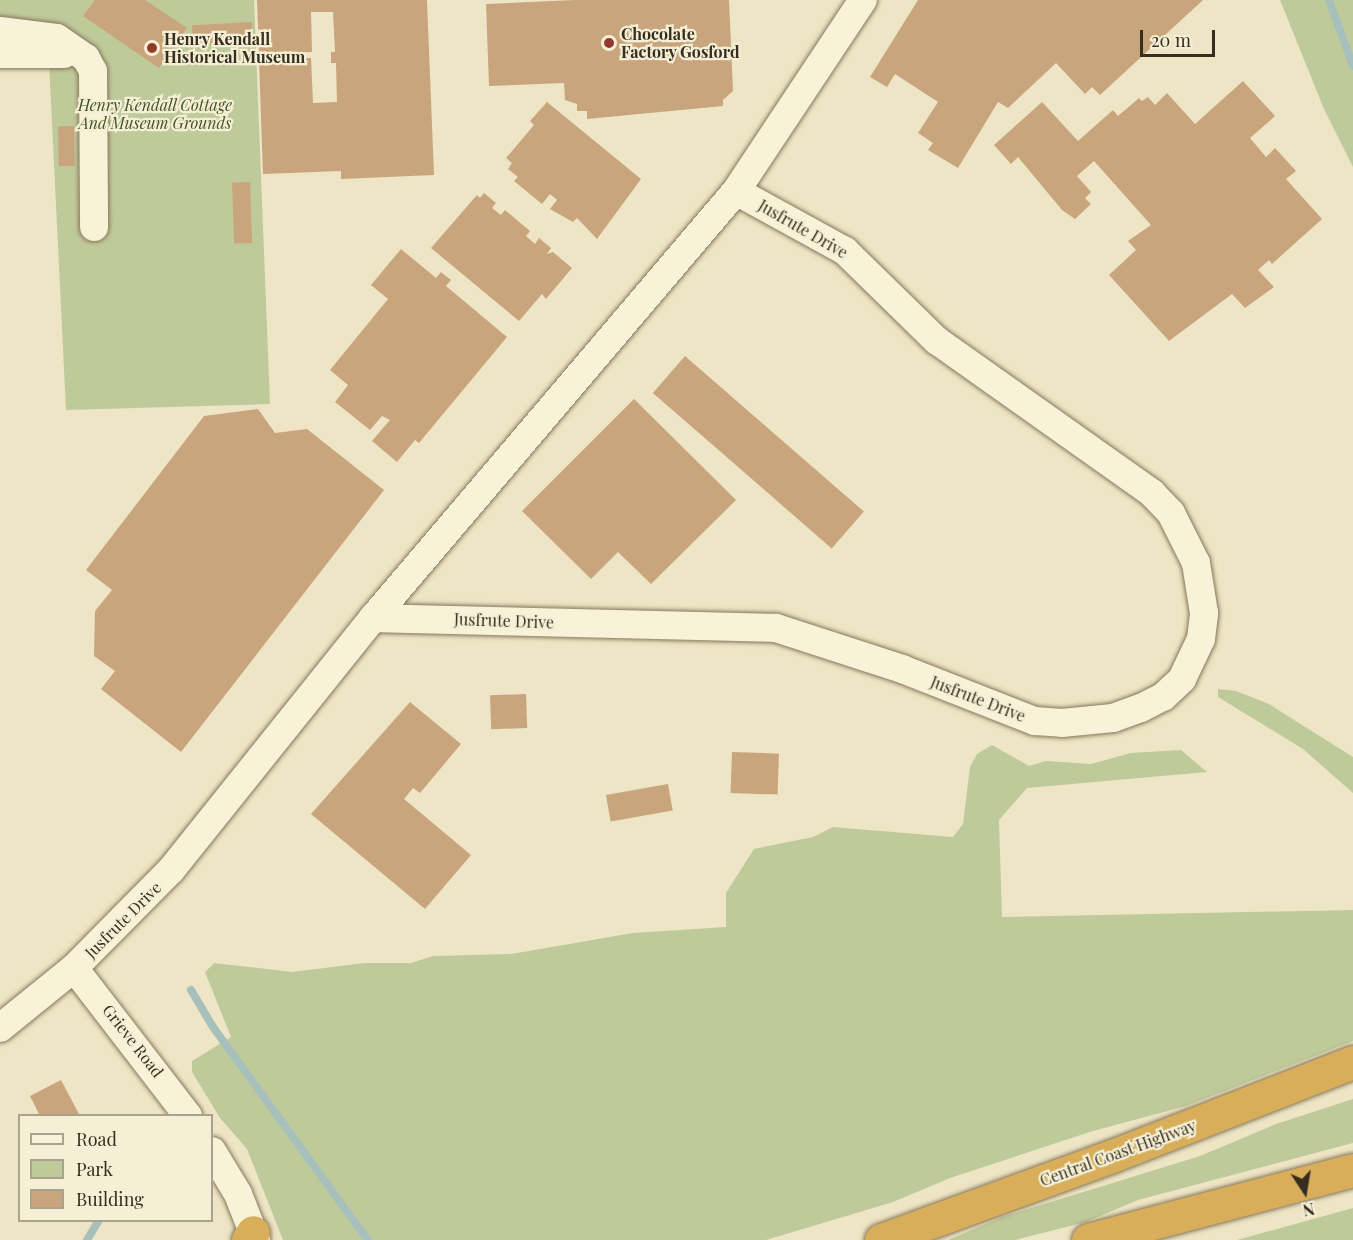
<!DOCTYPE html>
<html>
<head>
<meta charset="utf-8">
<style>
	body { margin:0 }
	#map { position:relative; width:1353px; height:1240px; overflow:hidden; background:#ede5c5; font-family:"Playfair Display",serif }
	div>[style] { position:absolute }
	.green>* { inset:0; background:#bfca9a }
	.stream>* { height:8px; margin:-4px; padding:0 4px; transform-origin:4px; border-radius:4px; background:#a7c0bc }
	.building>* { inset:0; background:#c9a57d; transform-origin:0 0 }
	.roads { filter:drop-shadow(0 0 2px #87785c) drop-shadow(0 0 2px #87785c) }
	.minor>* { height:28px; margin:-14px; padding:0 14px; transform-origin:14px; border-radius:14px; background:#f8f2d8 }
	.highway>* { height:33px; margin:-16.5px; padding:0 16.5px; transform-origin:16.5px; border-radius:16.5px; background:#d8ae5a }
	.dots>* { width:16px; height:16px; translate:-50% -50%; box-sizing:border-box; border:3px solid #f4efd5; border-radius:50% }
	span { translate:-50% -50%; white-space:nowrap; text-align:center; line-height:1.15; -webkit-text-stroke:4.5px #f4efd5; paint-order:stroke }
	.poi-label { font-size:16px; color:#382e1f; font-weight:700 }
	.left { translate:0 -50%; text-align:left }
	.park-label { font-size:16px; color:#435327; font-style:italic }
	.street-label { font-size:16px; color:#382e1f }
	.legend { position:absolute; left:18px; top:1114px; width:195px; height:108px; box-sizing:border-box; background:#f4efd5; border:2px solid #a9a28c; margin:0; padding:8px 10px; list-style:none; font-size:18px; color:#382e1f }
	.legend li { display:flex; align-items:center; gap:12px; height:30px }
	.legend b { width:30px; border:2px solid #a9a28c }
	.north { position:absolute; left:1275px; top:1162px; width:60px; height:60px; -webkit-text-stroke:4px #f4efd5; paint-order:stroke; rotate:168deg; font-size:16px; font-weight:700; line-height:24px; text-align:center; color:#382e1f }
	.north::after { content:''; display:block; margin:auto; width:21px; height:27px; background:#382e1f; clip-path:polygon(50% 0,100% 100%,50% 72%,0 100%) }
	.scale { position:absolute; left:1140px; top:30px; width:75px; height:27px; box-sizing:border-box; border:3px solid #382e1f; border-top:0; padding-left:8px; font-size:18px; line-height:21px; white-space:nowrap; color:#382e1f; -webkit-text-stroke:4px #f4efd5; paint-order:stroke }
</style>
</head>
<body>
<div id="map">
	<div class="green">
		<i style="clip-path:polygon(0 0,254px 0,270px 404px,66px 410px,49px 61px,0 62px)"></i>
		<i style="clip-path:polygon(1280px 0,1353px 0,1353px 167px,1324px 109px)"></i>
		<i style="clip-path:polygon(1218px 689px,1236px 691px,1269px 704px,1353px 757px,1353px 793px,1303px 749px,1218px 697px)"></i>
		<i style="clip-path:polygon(992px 745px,1029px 766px,1046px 761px,1091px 764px,1131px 753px,1181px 750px,1207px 772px,1027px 788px,999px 820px,1002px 917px,1353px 910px,1353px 1041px,1186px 1106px,1093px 1131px,950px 1178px,893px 1202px,766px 1240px,283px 1240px,247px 1149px,220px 1118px,192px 1072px,192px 1061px,231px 1037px,205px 972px,214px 963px,292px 972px,365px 963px,411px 963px,433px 956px,511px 954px,633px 933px,726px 927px,726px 893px,754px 849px,813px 837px,833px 827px,953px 837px,963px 824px,970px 767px,977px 754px)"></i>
		<i style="clip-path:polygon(1353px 1099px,1353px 1143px,1138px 1200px,1086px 1222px,1015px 1240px,948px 1240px,1002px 1217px,1200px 1156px,1276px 1124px)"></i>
		<i style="clip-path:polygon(1353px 1208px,1353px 1240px,1237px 1240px)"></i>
	</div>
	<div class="stream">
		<i style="left:1329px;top:0;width:70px;rotate:70deg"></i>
		<i style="left:191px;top:990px;width:43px;rotate:59.3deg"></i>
		<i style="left:213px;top:1027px;width:263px;rotate:54deg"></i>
		<i style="left:87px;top:1240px;width:23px;rotate:-59deg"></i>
	</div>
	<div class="building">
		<i style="clip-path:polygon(95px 0,145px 0,187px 28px,159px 68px,83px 16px)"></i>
		<i style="clip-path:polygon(257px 0,427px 0,434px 175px,341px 179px,341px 171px,263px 174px,259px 60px,311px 58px,313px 103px,337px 102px,336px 63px,331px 63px,331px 52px,335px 52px,333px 12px,311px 12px,312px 52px,259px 54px)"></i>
		<i style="clip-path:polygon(575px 0,729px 0,733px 91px,723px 100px,723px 106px,587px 119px,587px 111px,577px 111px,577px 104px,565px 100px,564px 83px,489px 86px,486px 4px)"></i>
		<i style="clip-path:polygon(918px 0,1203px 0,1100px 95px,1092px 87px,1085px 94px,1056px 63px,1008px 108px,998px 102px,958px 168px,928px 150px,933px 143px,918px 133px,938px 102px,895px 74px,887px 87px,870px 77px)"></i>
		<i style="left:252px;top:22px;width:20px;height:60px;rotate:87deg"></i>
		<i style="clip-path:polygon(1243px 81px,1275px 116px,1250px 138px,1266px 157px,1275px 148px,1296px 171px,1286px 179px,1322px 219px,1272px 264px,1269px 260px,1258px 270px,1274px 287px,1245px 308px,1232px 294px,1169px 341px,1109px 275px,1136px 250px,1128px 241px,1151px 225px,1094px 161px,1077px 176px,1091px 192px,1085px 198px,1091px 204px,1075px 219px,1062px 210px,1018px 157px,1011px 164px,994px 145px,1042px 102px,1078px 141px,1113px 110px,1118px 116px,1139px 98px,1142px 101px,1148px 97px,1155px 105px,1167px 93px,1195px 124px)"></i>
		<i style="clip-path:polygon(547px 102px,641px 179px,597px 239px,577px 218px,573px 222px,550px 209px,557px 200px,550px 194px,542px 204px,514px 181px,518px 177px,508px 169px,512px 163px,506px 158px,534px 125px,530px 121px)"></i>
		<i style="left:74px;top:126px;width:40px;height:16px;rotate:89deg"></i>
		<i style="left:250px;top:182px;width:61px;height:18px;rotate:88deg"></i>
		<i style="clip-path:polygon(484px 193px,496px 203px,492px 208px,501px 215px,505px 210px,530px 231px,526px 236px,535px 244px,539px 238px,551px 248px,547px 254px,553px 252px,572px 268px,546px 299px,542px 294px,519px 321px,431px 248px,477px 195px,480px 198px)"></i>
		<i style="clip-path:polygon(401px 249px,436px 278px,441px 272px,451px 280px,446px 286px,507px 337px,419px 443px,415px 440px,397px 462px,372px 441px,390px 420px,382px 416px,370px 430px,335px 402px,348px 385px,330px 370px,388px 299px,371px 285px)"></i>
		<i style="left:685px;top:356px;width:237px;height:49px;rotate:41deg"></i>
		<i style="clip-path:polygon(634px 399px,736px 500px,651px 584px,618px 552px,591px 579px,522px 511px)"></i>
		<i style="clip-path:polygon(258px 409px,275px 433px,307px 429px,384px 490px,181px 752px,101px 689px,115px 671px,94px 656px,95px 611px,112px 590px,86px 570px,204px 416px)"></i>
		<i style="left:526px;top:694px;width:34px;height:36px;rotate:88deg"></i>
		<i style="clip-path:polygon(410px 702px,461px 744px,420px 793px,413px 788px,404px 799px,471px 855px,425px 909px,311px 814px)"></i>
		<i style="left:732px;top:752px;width:47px;height:41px;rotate:2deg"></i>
		<i style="left:668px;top:784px;width:27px;height:63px;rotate:80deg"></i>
		<i style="clip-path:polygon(61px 1080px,80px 1116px,40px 1116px,30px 1096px)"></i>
	</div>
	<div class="roads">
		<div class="minor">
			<i style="left:0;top:31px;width:57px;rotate:7deg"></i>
			<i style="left:57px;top:38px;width:35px;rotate:35deg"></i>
			<i style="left:86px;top:58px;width:15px;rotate:62deg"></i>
			<i style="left:93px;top:71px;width:156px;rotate:89.6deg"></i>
			<i style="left:0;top:54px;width:64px"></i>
			<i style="left:373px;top:618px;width:403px;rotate:1.4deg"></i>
			<i style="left:776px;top:628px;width:133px;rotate:18deg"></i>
			<i style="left:902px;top:669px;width:143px;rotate:21.4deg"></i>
			<i style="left:1035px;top:721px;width:27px;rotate:4deg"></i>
			<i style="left:1062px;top:723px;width:51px;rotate:-5.6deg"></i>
			<i style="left:1113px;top:718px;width:30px;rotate:-20deg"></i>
			<i style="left:1141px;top:708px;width:25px;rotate:-27deg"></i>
			<i style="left:1163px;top:697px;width:26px;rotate:-43deg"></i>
			<i style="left:1182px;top:679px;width:44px;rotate:-64.6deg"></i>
			<i style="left:1201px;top:639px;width:26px;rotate:-83deg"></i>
			<i style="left:1204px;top:613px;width:51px;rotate:-99.1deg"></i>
			<i style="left:1196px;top:563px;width:56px;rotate:-116.6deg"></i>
			<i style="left:1171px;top:513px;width:28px;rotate:-134deg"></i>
			<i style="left:1152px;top:493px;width:263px;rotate:-144.7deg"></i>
			<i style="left:937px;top:341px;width:129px;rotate:-135.6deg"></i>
			<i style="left:845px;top:251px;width:124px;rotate:-151.2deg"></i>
			<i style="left:74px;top:968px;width:187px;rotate:52.4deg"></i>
			<i style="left:0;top:1028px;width:95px;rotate:-39deg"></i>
			<i style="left:74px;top:968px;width:138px;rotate:-45.3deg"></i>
			<i style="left:171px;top:870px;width:323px;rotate:-51.3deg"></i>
			<i style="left:373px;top:618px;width:560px;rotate:-49.63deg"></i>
			<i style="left:736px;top:191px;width:229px;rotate:-56.4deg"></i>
			<i style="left:212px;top:1151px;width:50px;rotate:58.8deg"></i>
			<i style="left:238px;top:1194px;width:49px;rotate:68.6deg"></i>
		</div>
		<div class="highway">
			<i style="left:248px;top:1240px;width:9px;rotate:-58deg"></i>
			<i style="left:881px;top:1240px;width:246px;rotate:-20deg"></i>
			<i style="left:1112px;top:1156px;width:259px;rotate:-21.3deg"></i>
			<i style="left:1088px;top:1240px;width:274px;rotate:-14.8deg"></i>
		</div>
	</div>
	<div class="dots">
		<i style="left:609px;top:43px;background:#94392e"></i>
		<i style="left:152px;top:48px;background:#94392e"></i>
	</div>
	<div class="poi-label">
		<span class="left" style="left:621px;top:43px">Chocolate<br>Factory Gosford</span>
		<span class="left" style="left:164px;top:48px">Henry Kendall<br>Historical Museum</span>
	</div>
	<div class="park-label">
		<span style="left:155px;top:114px">Henry Kendall Cottage<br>And Museum Grounds</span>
	</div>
	<div class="street-label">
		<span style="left:803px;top:229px;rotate:30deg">Jusfrute Drive</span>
		<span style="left:504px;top:621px;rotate:2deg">Jusfrute Drive</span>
		<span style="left:978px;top:699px;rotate:21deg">Jusfrute Drive</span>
		<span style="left:123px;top:920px;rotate:-45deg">Jusfrute Drive</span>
		<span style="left:133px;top:1041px;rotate:52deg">Grieve Road</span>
		<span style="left:1118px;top:1153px;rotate:-20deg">Central Coast Highway</span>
	</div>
	<ul class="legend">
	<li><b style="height:8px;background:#f8f2d8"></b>Road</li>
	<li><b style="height:16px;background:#bfca9a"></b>Park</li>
	<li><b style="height:16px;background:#c9a57d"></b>Building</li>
	</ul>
	<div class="north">N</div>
	<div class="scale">20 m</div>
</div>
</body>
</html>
